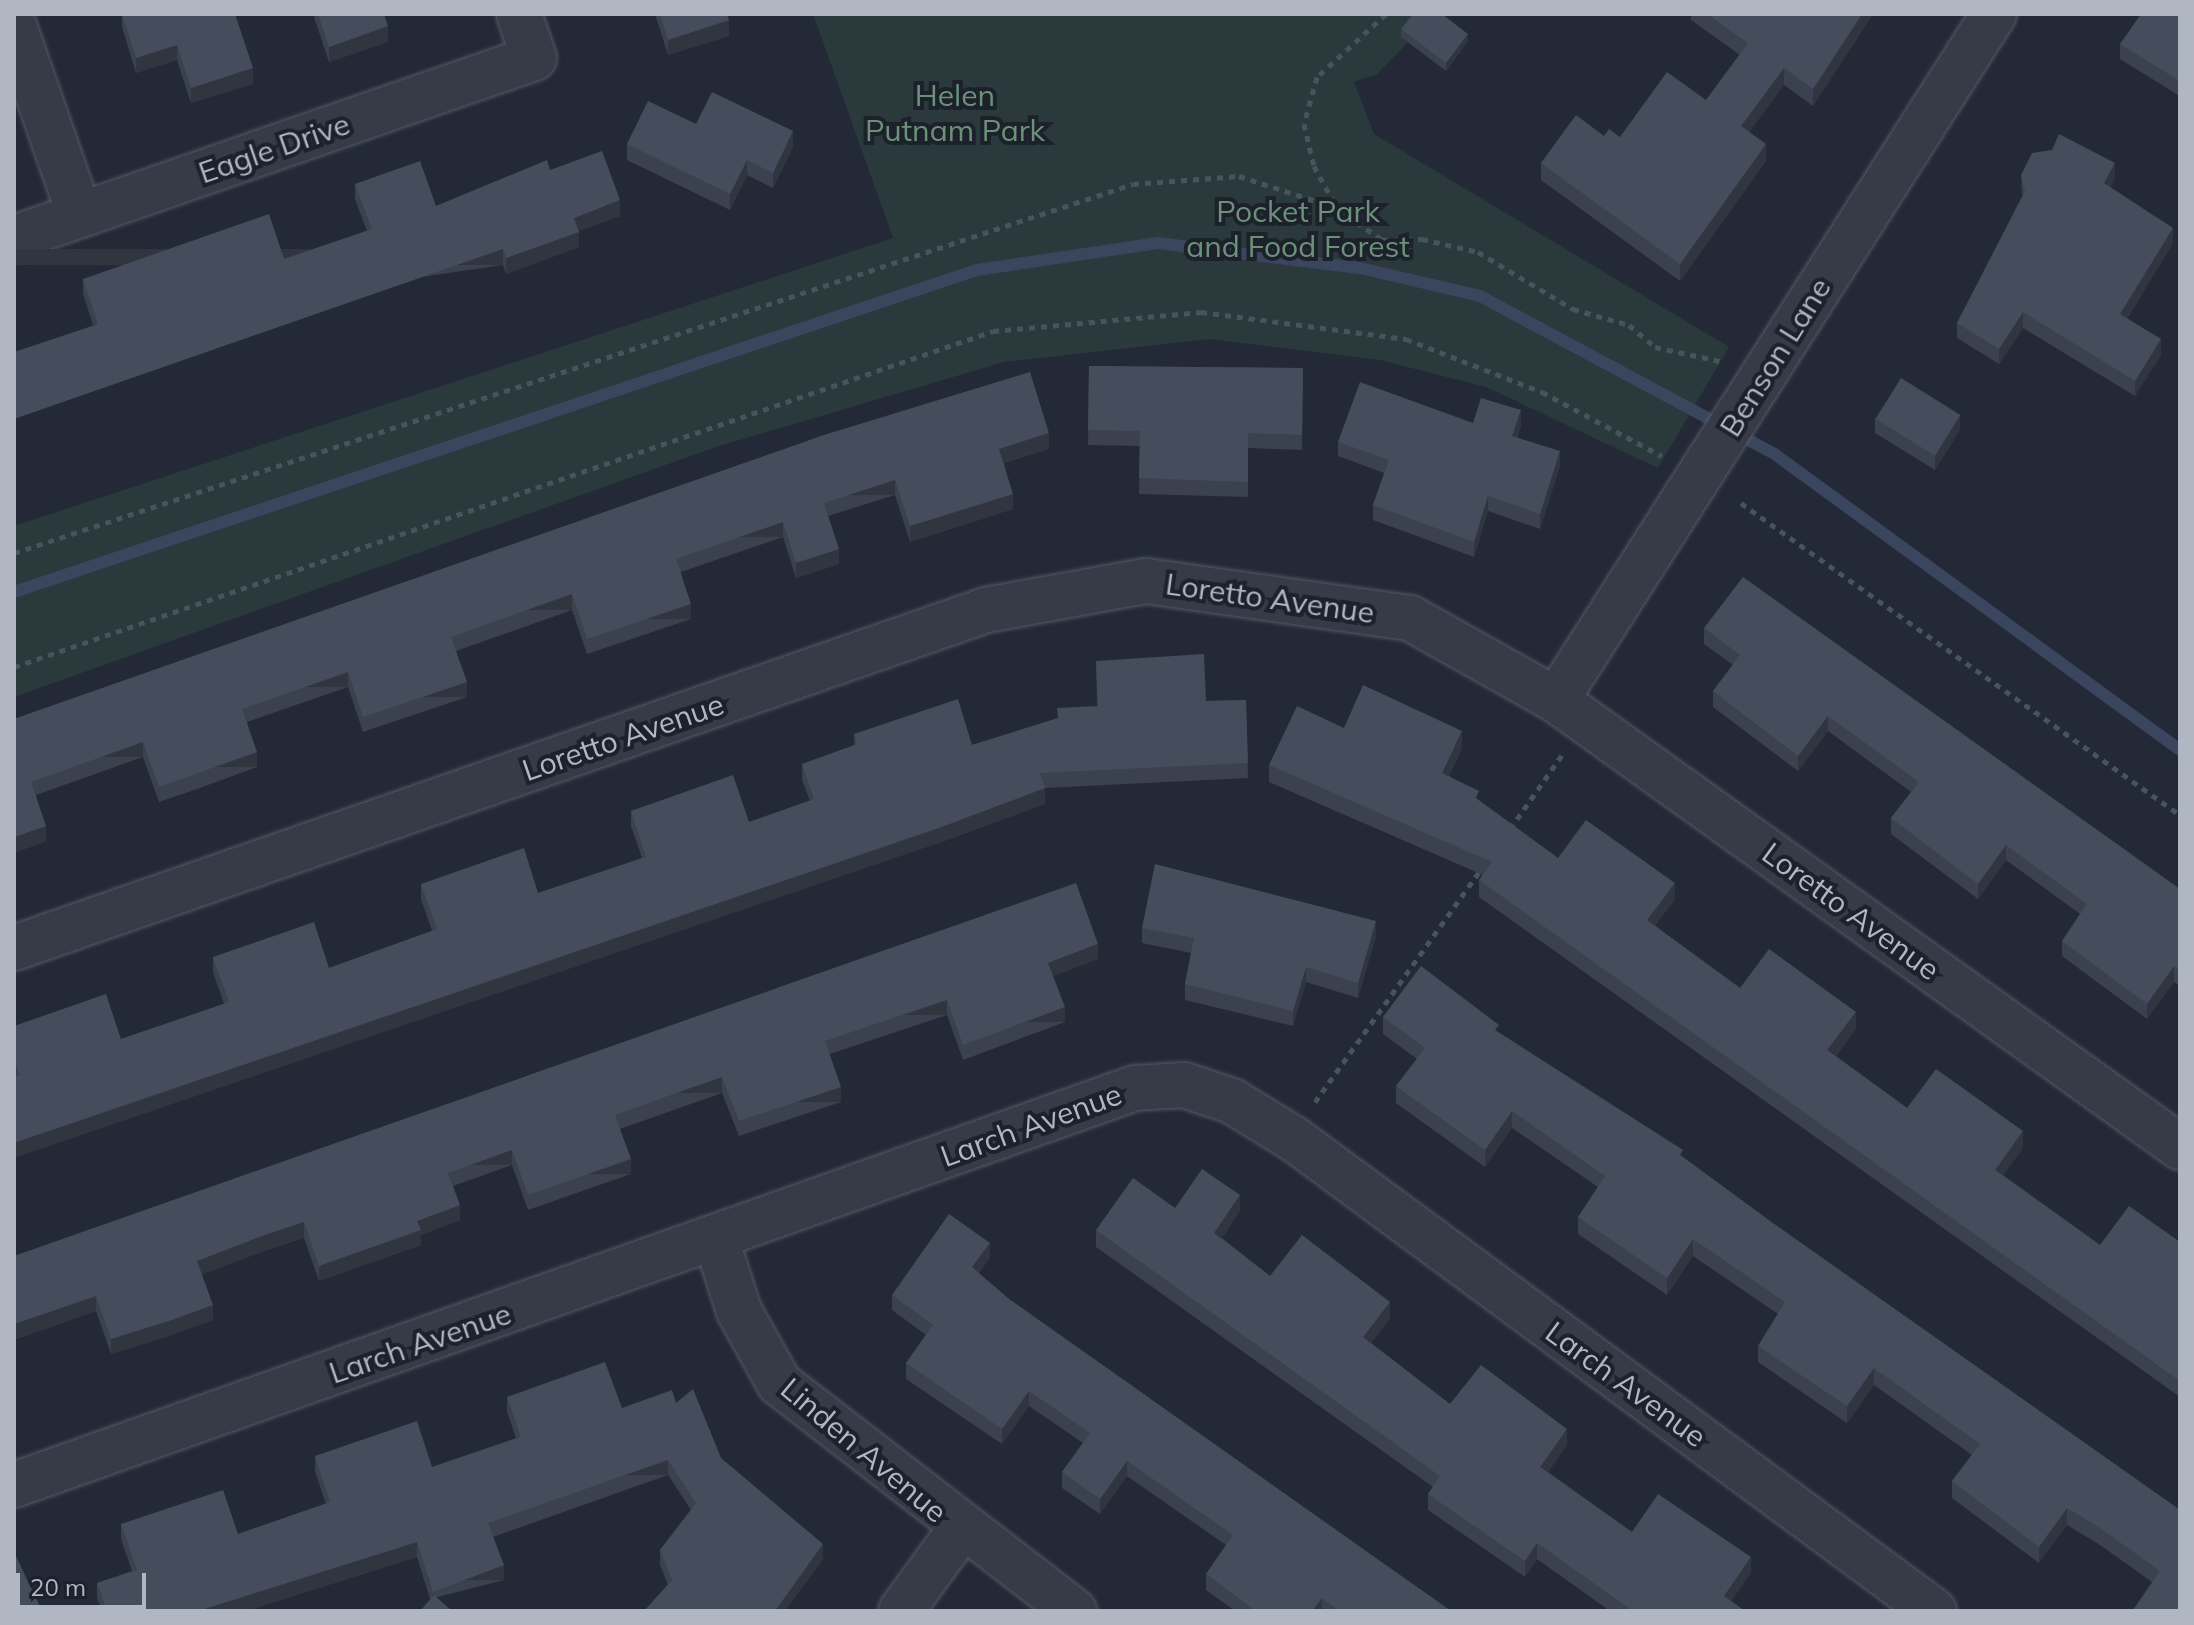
<!DOCTYPE html>
<html>
<head>
<meta charset="utf-8">
<style>
	body { margin:0 }
	#map { position:relative; width:2194px; height:1625px; overflow:hidden; background:#232937; font-family:Mulish,sans-serif }
	div>[style] { position:absolute }
	.green>* { inset:0; background:#29393c }
	.stream>* { height:12px; margin:-6px; padding:0 6px; transform-origin:6px; border-radius:6px; background:#3a455e }
	.path>* { height:5px; margin-top:-2.5px; transform-origin:0; background:repeating-linear-gradient(90deg,#475459 0 6px,transparent 0 12px) }
	.roads { filter:drop-shadow(0 0 2px #545965) drop-shadow(0 0 2px #545965) }
	.minor>* { height:44px; margin:-22px; padding:0 22px; transform-origin:22px; border-radius:22px; background:#363b47 }
	.wall>* { inset:0; background:#3b414e }
	.shaded-wall>* { inset:0; background:#303540; transform-origin:0 0 }
	.building>* { inset:0; background:#454c5b; transform-origin:0 0 }
	span { translate:-50% -50%; white-space:nowrap; text-align:center; line-height:1.15; -webkit-text-stroke:8px #1c212c; paint-order:stroke }
	.park-label { font-size:30px; color:#6b9279 }
	.street-label { font-size:30px; color:#b1b6c3 }
	.frame { position:absolute; inset:0; border:16px solid #b1b6c3; pointer-events:none }
	.scale { position:absolute; left:16px; top:1573px; width:130px; height:36px; box-sizing:border-box; border:4px solid #b1b6c3; border-top:0; padding-left:10px; font-size:24px; line-height:28px; white-space:nowrap; color:#b1b6c3; -webkit-text-stroke:6px #1c212c; paint-order:stroke }
</style>
</head>
<body>
<div id="map">
	<div class="green">
		<i style="clip-path:polygon(813px 14px,1436px 14px,1377px 74px,1354px 82px,1374px 134px,1729px 347px,1658px 468px,1486px 387px,1380px 360px,1209px 339px,1004px 362px,716px 447px,14px 697px,14px 526px,893px 238px)"></i>
	</div>
	<div class="stream">
		<i style="left:14px;top:592px;width:1015px;rotate:-18.49deg"></i>
		<i style="left:977px;top:270px;width:183px;rotate:-8.5deg"></i>
		<i style="left:1158px;top:243px;width:204px;rotate:7.1deg"></i>
		<i style="left:1360px;top:268px;width:123px;rotate:13.1deg"></i>
		<i style="left:1480px;top:296px;width:336px;rotate:28.2deg"></i>
		<i style="left:1776px;top:455px;width:500px;rotate:36.14deg"></i>
	</div>
	<div class="path">
		<i style="left:1386px;top:14px;width:93px;rotate:137.6deg"></i>
		<i style="left:1317px;top:77px;width:49px;rotate:105.5deg"></i>
		<i style="left:1304px;top:124px;width:43px;rotate:76.6deg"></i>
		<i style="left:1314px;top:166px;width:48px;rotate:61.3deg"></i>
		<i style="left:1337px;top:208px;width:55px;rotate:35.4deg"></i>
		<i style="left:1382px;top:240px;width:40px;rotate:-1.4deg"></i>
		<i style="left:1422px;top:239px;width:57px;rotate:13.1deg"></i>
		<i style="left:1478px;top:252px;width:111px;rotate:31deg"></i>
		<i style="left:1573px;top:309px;width:58px;rotate:15.9deg"></i>
		<i style="left:1629px;top:325px;width:34px;rotate:40deg"></i>
		<i style="left:1655px;top:347px;width:66px;rotate:12.2deg"></i>
		<i style="left:1741px;top:503px;width:539px;rotate:35.4deg"></i>
		<i style="left:14px;top:553px;width:1178px;rotate:-18.25deg"></i>
		<i style="left:1133px;top:184px;width:106px;rotate:-4.3deg"></i>
		<i style="left:1239px;top:176px;width:103px;rotate:18.1deg"></i>
		<i style="left:14px;top:667px;width:1035px;rotate:-18.94deg"></i>
		<i style="left:993px;top:331px;width:209px;rotate:-5.2deg"></i>
		<i style="left:1201px;top:312px;width:207px;rotate:7.5deg"></i>
		<i style="left:1406px;top:339px;width:146px;rotate:21.3deg"></i>
		<i style="left:1542px;top:392px;width:136px;rotate:28.1deg"></i>
		<i style="left:1510px;top:829px;width:90px;rotate:-54.9deg"></i>
		<i style="left:1315px;top:1102px;width:286px;rotate:-54.5deg"></i>
	</div>
	<div class="roads">
		<div class="minor">
			<i style="left:14px;top:26px;width:200px;rotate:70.8deg"></i>
			<i style="left:14px;top:238px;width:550px;rotate:-19.09deg"></i>
			<i style="left:534px;top:58px;width:46px;rotate:-108.8deg"></i>
			<i style="left:1556px;top:700px;width:814px;rotate:-57.44deg"></i>
			<i style="left:14px;top:948px;width:1029px;rotate:-19.17deg"></i>
			<i style="left:986px;top:610px;width:163px;rotate:-10.3deg"></i>
			<i style="left:1146px;top:581px;width:267px;rotate:8deg"></i>
			<i style="left:1410px;top:618px;width:167px;rotate:29.3deg"></i>
			<i style="left:1556px;top:700px;width:768px;rotate:35.62deg"></i>
			<i style="left:716px;top:1239px;width:76px;rotate:72.3deg"></i>
			<i style="left:739px;top:1311px;width:82px;rotate:60.9deg"></i>
			<i style="left:779px;top:1383px;width:373px;rotate:37.7deg"></i>
			<i style="left:14px;top:1485px;width:1189px;rotate:-19.5deg"></i>
			<i style="left:1135px;top:1088px;width:49px;rotate:-3.5deg"></i>
			<i style="left:1184px;top:1085px;width:51px;rotate:18.4deg"></i>
			<i style="left:1232px;top:1101px;width:73px;rotate:31.5deg"></i>
			<i style="left:1294px;top:1139px;width:795px;rotate:36.41deg"></i>
			<i style="left:901px;top:1611px;width:100px;rotate:-53.9deg"></i>
		</div>
	</div>
	<div class="wall">
		<i style="clip-path:polygon(122px 14px,253px 84px,191px 103px,177px 60px,136px 73px,122px 27px)"></i>
		<i style="clip-path:polygon(313px 14px,384px 14px,388px 42px,329px 62px)"></i>
		<i style="clip-path:polygon(655px 14px,727px 14px,729px 36px,668px 55px)"></i>
		<i style="clip-path:polygon(1691px 14px,1873px 14px,1813px 106px,1784px 85px,1749px 132px,1766px 161px,1680px 281px,1541px 180px,1541px 163px,1604px 136px,1620px 137px,1706px 100px,1740px 55px,1691px 20px)"></i>
		<i style="clip-path:polygon(2180px 14px,2180px 92px,2178px 95px,2120px 59px,2120px 44px)"></i>
		<i style="clip-path:polygon(1401px 29px,1468px 41px,1446px 71px,1401px 37px)"></i>
		<i style="clip-path:polygon(696px 124px,793px 147px,773px 188px,747px 175px,730px 210px,627px 160px,627px 144px)"></i>
		<i style="clip-path:polygon(550px 170px,620px 216px,579px 231px,579px 247px,506px 274px,503px 265px,93px 325px,83px 294px,83px 279px,284px 259px,367px 231px,355px 199px,355px 184px,436px 206px)"></i>
		<i style="clip-path:polygon(2021px 175px,2115px 178px,2110px 187px,2173px 243px,2127px 319px,2161px 355px,2135px 396px,2023px 328px,1999px 364px,1957px 338px,1957px 323px,2022px 196px)"></i>
		<i style="clip-path:polygon(1089px 366px,1303px 368px,1302px 450px,1248px 448px,1248px 497px,1139px 494px,1140px 446px,1088px 445px)"></i>
		<i style="clip-path:polygon(1875px 418px,1960px 430px,1935px 470px,1875px 433px)"></i>
		<i style="clip-path:polygon(1473px 423px,1521px 425px,1517px 438px,1560px 466px,1540px 529px,1488px 511px,1474px 557px,1373px 520px,1373px 505px,1384px 473px,1338px 456px,1338px 442px)"></i>
		<i style="clip-path:polygon(827px 434px,1049px 449px,1004px 463px,1013px 509px,910px 542px,895px 495px,828px 516px,839px 564px,796px 578px,783px 537px,681px 572px,691px 619px,587px 654px,572px 610px,456px 651px,467px 697px,363px 732px,348px 687px,247px 722px,257px 767px,200px 788px,159px 802px,143px 757px,36px 795px,46px 841px,14px 853px,14px 719px)"></i>
		<i style="clip-path:polygon(1704px 628px,2180px 889px,2180px 986px,2174px 982px,2147px 1019px,2062px 956px,2062px 941px,2080px 914px,2006px 860px,1978px 899px,1891px 834px,1891px 818px,1911px 792px,1828px 731px,1798px 771px,1713px 707px,1713px 691px,1733px 665px,1704px 644px)"></i>
		<i style="clip-path:polygon(1096px 661px,1206px 701px,1246px 700px,1248px 778px,1045px 788px,1045px 804px,936px 844px,15px 1077px,14px 1026px,121px 1039px,190px 1016px,224px 1004px,213px 972px,213px 957px,329px 968px,432px 931px,421px 899px,421px 884px,538px 893px,642px 858px,631px 826px,631px 811px,749px 822px,810px 801px,802px 780px,802px 764px,854px 746px,854px 734px,972px 745px,1097px 706px)"></i>
		<i style="clip-path:polygon(1344px 728px,1462px 748px,1449px 776px,1479px 801px,1558px 858px,1675px 899px,1655px 926px,1740px 988px,1856px 1029px,1836px 1056px,1907px 1108px,2023px 1148px,2003px 1175px,2100px 1245px,2180px 1242px,2180px 1397px,1479px 897px,1479px 880px,1483px 875px,1269px 782px,1269px 765px)"></i>
		<i style="clip-path:polygon(1142px 928px,1376px 936px,1358px 998px,1306px 982px,1293px 1026px,1185px 1000px,1185px 984px,1191px 953px,1142px 943px)"></i>
		<i style="clip-path:polygon(1098px 959px,1053px 976px,1065px 1022px,963px 1060px,947px 1015px,830px 1054px,841px 1102px,739px 1136px,722px 1093px,620px 1129px,631px 1174px,528px 1210px,512px 1165px,453px 1186px,460px 1220px,421px 1235px,421px 1245px,319px 1281px,304px 1238px,267px 1250px,202px 1274px,213px 1320px,172px 1335px,111px 1354px,96px 1311px,14px 1340px,14px 1256px)"></i>
		<i style="clip-path:polygon(1383px 1017px,1499px 1033px,1683px 1157px,1770px 1221px,2180px 1510px,2180px 1611px,2133px 1611px,2152px 1582px,2100px 1545px,2067px 1525px,2039px 1563px,1952px 1498px,1952px 1481px,1972px 1455px,1874px 1385px,1847px 1423px,1758px 1362px,1758px 1346px,1778px 1314px,1693px 1256px,1667px 1295px,1578px 1234px,1578px 1217px,1598px 1187px,1512px 1128px,1485px 1167px,1396px 1103px,1396px 1086px,1417px 1059px,1383px 1034px)"></i>
		<i style="clip-path:polygon(1175px 1208px,1240px 1211px,1222px 1238px,1270px 1276px,1390px 1318px,1371px 1343px,1450px 1404px,1567px 1445px,1548px 1472px,1632px 1532px,1751px 1573px,1731px 1601px,1745px 1611px,1610px 1611px,1537px 1559px,1525px 1577px,1428px 1510px,1428px 1494px,1433px 1487px,1096px 1247px,1096px 1230px)"></i>
		<i style="clip-path:polygon(990px 1258px,978px 1273px,1009px 1299px,1451px 1611px,1235px 1611px,1206px 1590px,1206px 1574px,1226px 1545px,1127px 1476px,1100px 1514px,1062px 1488px,1062px 1472px,1083px 1443px,1029px 1406px,1002px 1444px,906px 1379px,906px 1363px,926px 1335px,892px 1310px,892px 1295px)"></i>
		<i style="clip-path:polygon(507px 1397px,622px 1408px,676px 1403px,721px 1458px,823px 1559px,785px 1611px,644px 1611px,668px 1585px,660px 1565px,660px 1550px,691px 1510px,668px 1475px,493px 1537px,504px 1580px,430px 1599px,417px 1557px,246px 1611px,102px 1611px,97px 1598px,97px 1583px,132px 1571px,121px 1539px,121px 1524px,238px 1534px,326px 1504px,315px 1471px,315px 1456px,432px 1467px,516px 1438px,507px 1412px)"></i>
	</div>
	<div class="shaded-wall">
		<i style="clip-path:polygon(1862px 14px,1873px 14px,1813px 106px,1813px 89px)"></i>
		<i style="clip-path:polygon(729px 20px,729px 36px,668px 55px,668px 40px)"></i>
		<i style="clip-path:polygon(388px 26px,388px 42px,329px 62px,329px 47px)"></i>
		<i style="clip-path:polygon(1468px 34px,1468px 41px,1446px 71px,1446px 63px)"></i>
		<i style="clip-path:polygon(177px 45px,177px 60px,136px 73px,136px 58px)"></i>
		<i style="clip-path:polygon(253px 68px,253px 84px,191px 103px,191px 88px)"></i>
		<i style="clip-path:polygon(1784px 68px,1784px 85px,1741px 143px,1741px 126px)"></i>
		<i style="clip-path:polygon(2180px 77px,2180px 92px,2178px 95px,2178px 80px)"></i>
		<i style="clip-path:polygon(793px 131px,793px 147px,773px 188px,773px 173px)"></i>
		<i style="clip-path:polygon(1766px 144px,1766px 161px,1680px 281px,1680px 264px)"></i>
		<i style="clip-path:polygon(747px 160px,747px 175px,730px 210px,730px 194px)"></i>
		<i style="clip-path:polygon(2115px 163px,2115px 178px,2104px 199px,2104px 183px)"></i>
		<i style="clip-path:polygon(620px 200px,620px 216px,574px 233px,574px 218px)"></i>
		<i style="clip-path:polygon(2173px 228px,2173px 243px,2120px 330px,2120px 314px)"></i>
		<i style="clip-path:polygon(579px 232px,579px 247px,506px 274px,506px 258px)"></i>
		<i style="left:503px;top:249px;width:16px;height:518px;rotate:90deg"></i>
		<i style="clip-path:polygon(2023px 312px,2023px 328px,1999px 364px,1999px 349px)"></i>
		<i style="clip-path:polygon(2161px 339px,2161px 355px,2135px 396px,2135px 381px)"></i>
		<i style="clip-path:polygon(1521px 410px,1521px 425px,1512px 451px,1512px 436px)"></i>
		<i style="clip-path:polygon(1960px 415px,1960px 430px,1935px 470px,1935px 455px)"></i>
		<i style="clip-path:polygon(1049px 433px,1049px 449px,999px 464px,999px 449px)"></i>
		<i style="clip-path:polygon(1560px 451px,1560px 466px,1540px 529px,1540px 514px)"></i>
		<i style="left:895px;top:480px;width:15px;height:75px;rotate:90deg"></i>
		<i style="clip-path:polygon(1013px 494px,1013px 509px,910px 542px,910px 526px)"></i>
		<i style="clip-path:polygon(1488px 496px,1488px 511px,1474px 557px,1474px 542px)"></i>
		<i style="left:783px;top:522px;width:15px;height:113px;rotate:90deg"></i>
		<i style="clip-path:polygon(839px 549px,839px 564px,796px 578px,796px 563px)"></i>
		<i style="left:572px;top:594px;width:16px;height:128px;rotate:90deg"></i>
		<i style="left:691px;top:604px;width:15px;height:110px;rotate:90deg"></i>
		<i style="left:348px;top:672px;width:15px;height:112px;rotate:90deg"></i>
		<i style="left:467px;top:682px;width:15px;height:110px;rotate:90deg"></i>
		<i style="clip-path:polygon(1828px 716px,1828px 731px,1798px 771px,1798px 756px)"></i>
		<i style="clip-path:polygon(1462px 731px,1462px 748px,1442px 790px,1442px 773px)"></i>
		<i style="left:143px;top:742px;width:15px;height:119px;rotate:90deg"></i>
		<i style="left:257px;top:752px;width:15px;height:104px;rotate:90deg"></i>
		<i style="clip-path:polygon(1045px 788px,1045px 804px,936px 844px,14px 1158px,14px 1143px)"></i>
		<i style="clip-path:polygon(46px 826px,46px 841px,14px 853px,14px 837px)"></i>
		<i style="clip-path:polygon(2006px 845px,2006px 860px,1978px 899px,1978px 884px)"></i>
		<i style="clip-path:polygon(1675px 883px,1675px 899px,1647px 937px,1647px 920px)"></i>
		<i style="clip-path:polygon(1376px 921px,1376px 936px,1358px 998px,1358px 983px)"></i>
		<i style="clip-path:polygon(1098px 944px,1098px 959px,1048px 978px,1048px 963px)"></i>
		<i style="clip-path:polygon(2174px 966px,2174px 982px,2147px 1019px,2147px 1004px)"></i>
		<i style="clip-path:polygon(1306px 967px,1306px 982px,1293px 1026px,1293px 1011px)"></i>
		<i style="left:947px;top:1000px;width:15px;height:129px;rotate:90deg"></i>
		<i style="left:1065px;top:1007px;width:15px;height:109px;rotate:90deg"></i>
		<i style="clip-path:polygon(1856px 1012px,1856px 1029px,1827px 1067px,1827px 1050px)"></i>
		<i style="left:722px;top:1077px;width:16px;height:114px;rotate:90deg"></i>
		<i style="left:841px;top:1087px;width:15px;height:108px;rotate:90deg"></i>
		<i style="clip-path:polygon(1512px 1111px,1512px 1128px,1485px 1167px,1485px 1150px)"></i>
		<i style="clip-path:polygon(2023px 1131px,2023px 1148px,1995px 1186px,1995px 1170px)"></i>
		<i style="left:512px;top:1150px;width:15px;height:68px;rotate:90deg"></i>
		<i style="left:631px;top:1159px;width:15px;height:109px;rotate:90deg"></i>
		<i style="clip-path:polygon(1240px 1195px,1240px 1211px,1214px 1249px,1214px 1233px)"></i>
		<i style="clip-path:polygon(460px 1205px,460px 1220px,421px 1235px,421px 1245px,319px 1281px,319px 1266px,417px 1221px)"></i>
		<i style="clip-path:polygon(304px 1222px,304px 1238px,267px 1250px,197px 1276px,197px 1261px,267px 1234px)"></i>
		<i style="clip-path:polygon(1693px 1239px,1693px 1256px,1667px 1295px,1667px 1278px)"></i>
		<i style="clip-path:polygon(990px 1243px,990px 1258px,972px 1283px,972px 1267px)"></i>
		<i style="clip-path:polygon(96px 1296px,96px 1311px,14px 1340px,14px 1324px)"></i>
		<i style="clip-path:polygon(1390px 1302px,1390px 1318px,1363px 1353px,1363px 1337px)"></i>
		<i style="clip-path:polygon(213px 1305px,213px 1320px,172px 1335px,111px 1354px,111px 1339px)"></i>
		<i style="clip-path:polygon(1874px 1368px,1874px 1385px,1847px 1423px,1847px 1406px)"></i>
		<i style="clip-path:polygon(1029px 1391px,1029px 1406px,1002px 1444px,1002px 1429px)"></i>
		<i style="clip-path:polygon(1567px 1429px,1567px 1445px,1540px 1483px,1540px 1467px)"></i>
		<i style="left:668px;top:1460px;width:15px;height:191px;rotate:90deg"></i>
		<i style="clip-path:polygon(1127px 1461px,1127px 1476px,1100px 1514px,1100px 1499px)"></i>
		<i style="clip-path:polygon(2067px 1508px,2067px 1525px,2039px 1563px,2039px 1547px)"></i>
		<i style="clip-path:polygon(417px 1542px,417px 1557px,246px 1611px,198px 1611px)"></i>
		<i style="clip-path:polygon(1537px 1543px,1537px 1559px,1525px 1577px,1525px 1561px)"></i>
		<i style="clip-path:polygon(823px 1544px,823px 1559px,785px 1611px,775px 1611px)"></i>
		<i style="clip-path:polygon(1751px 1557px,1751px 1573px,1724px 1611px,1724px 1596px)"></i>
		<i style="left:504px;top:1565px;width:15px;height:76px;rotate:90deg"></i>
		<i style="clip-path:polygon(1322px 1598px,1322px 1611px,1312px 1611px)"></i>
	</div>
	<div class="building">
		<i style="clip-path:polygon(122px 14px,235px 14px,253px 68px,191px 88px,177px 45px,136px 58px)"></i>
		<i style="clip-path:polygon(318px 14px,384px 14px,388px 26px,329px 47px)"></i>
		<i style="clip-path:polygon(660px 14px,727px 14px,729px 20px,668px 40px)"></i>
		<i style="clip-path:polygon(1413px 14px,1442px 14px,1468px 34px,1446px 63px,1401px 29px)"></i>
		<i style="clip-path:polygon(1707px 14px,1862px 14px,1813px 89px,1784px 68px,1741px 126px,1766px 144px,1680px 264px,1541px 163px,1576px 115px,1604px 136px,1609px 129px,1620px 137px,1667px 72px,1706px 100px,1748px 43px)"></i>
		<i style="clip-path:polygon(2141px 14px,2180px 14px,2180px 77px,2178px 80px,2120px 44px)"></i>
		<i style="clip-path:polygon(712px 92px,793px 131px,773px 173px,747px 160px,730px 194px,627px 144px,648px 101px,696px 124px)"></i>
		<i style="clip-path:polygon(2059px 134px,2115px 163px,2104px 183px,2173px 228px,2120px 314px,2161px 339px,2135px 381px,2023px 312px,1999px 349px,1957px 323px,2025px 192px,2021px 175px,2032px 153px,2052px 150px)"></i>
		<i style="clip-path:polygon(602px 151px,620px 200px,574px 218px,579px 232px,506px 258px,503px 249px,14px 419px,14px 352px,98px 324px,83px 279px,269px 214px,284px 259px,372px 229px,355px 184px,420px 161px,436px 206px,547px 160px,550px 170px)"></i>
		<i style="clip-path:polygon(1089px 366px,1303px 368px,1302px 435px,1248px 433px,1248px 482px,1139px 478px,1140px 431px,1088px 430px)"></i>
		<i style="clip-path:polygon(1030px 372px,1049px 433px,999px 449px,1013px 494px,910px 526px,895px 480px,824px 503px,839px 549px,796px 563px,783px 522px,676px 559px,691px 604px,587px 639px,572px 594px,451px 637px,467px 682px,363px 717px,348px 672px,242px 709px,257px 752px,159px 787px,143px 742px,31px 782px,46px 826px,14px 837px,14px 719px,827px 434px)"></i>
		<i style="left:1901px;top:378px;width:70px;height:48px;rotate:32deg"></i>
		<i style="clip-path:polygon(1360px 382px,1473px 423px,1481px 398px,1521px 410px,1512px 436px,1560px 451px,1540px 514px,1488px 496px,1474px 542px,1373px 505px,1389px 460px,1338px 442px)"></i>
		<i style="clip-path:polygon(1743px 577px,2180px 889px,2180px 971px,2174px 966px,2147px 1004px,2062px 941px,2087px 904px,2006px 845px,1978px 884px,1891px 818px,1919px 782px,1828px 716px,1798px 756px,1713px 691px,1740px 655px,1704px 628px)"></i>
		<i style="clip-path:polygon(1204px 654px,1206px 701px,1246px 700px,1248px 763px,1040px 773px,1045px 788px,936px 829px,14px 1143px,14px 1077px,20px 1075px,14px 1060px,14px 1026px,106px 994px,121px 1039px,229px 1002px,213px 957px,314px 922px,329px 968px,437px 929px,421px 884px,524px 848px,538px 893px,646px 857px,631px 811px,733px 775px,749px 822px,814px 799px,802px 764px,857px 744px,854px 734px,958px 699px,972px 745px,1058px 718px,1057px 708px,1098px 706px,1096px 661px)"></i>
		<i style="clip-path:polygon(1363px 685px,1462px 731px,1442px 773px,1479px 791px,1476px 798px,1558px 858px,1586px 820px,1675px 883px,1647px 920px,1740px 988px,1769px 949px,1856px 1012px,1827px 1050px,1907px 1108px,1936px 1069px,2023px 1131px,1995px 1170px,2100px 1245px,2129px 1206px,2180px 1242px,2180px 1381px,1479px 880px,1492px 862px,1269px 765px,1297px 706px,1344px 728px)"></i>
		<i style="clip-path:polygon(1155px 864px,1376px 921px,1358px 983px,1306px 967px,1293px 1011px,1185px 984px,1194px 938px,1142px 928px)"></i>
		<i style="clip-path:polygon(1076px 883px,1098px 944px,1048px 963px,1065px 1007px,963px 1045px,947px 1000px,825px 1041px,841px 1087px,739px 1121px,722px 1077px,685px 1090px,615px 1115px,631px 1159px,528px 1195px,512px 1150px,448px 1173px,460px 1205px,417px 1221px,421px 1230px,319px 1266px,304px 1222px,267px 1234px,197px 1261px,213px 1305px,172px 1320px,111px 1339px,96px 1296px,14px 1324px,14px 1256px)"></i>
		<i style="clip-path:polygon(1421px 966px,1499px 1025px,1495px 1030px,1683px 1150px,1680px 1155px,1770px 1221px,2180px 1510px,2180px 1611px,2135px 1611px,2133px 1610px,2160px 1571px,2100px 1528px,2067px 1508px,2039px 1547px,1952px 1481px,1980px 1444px,1874px 1368px,1847px 1406px,1758px 1346px,1785px 1302px,1693px 1239px,1667px 1278px,1578px 1217px,1605px 1176px,1512px 1111px,1485px 1150px,1396px 1086px,1425px 1048px,1383px 1017px)"></i>
		<i style="clip-path:polygon(1202px 1169px,1240px 1195px,1214px 1233px,1270px 1276px,1302px 1235px,1390px 1302px,1363px 1337px,1450px 1404px,1481px 1365px,1567px 1429px,1540px 1467px,1632px 1532px,1658px 1494px,1751px 1557px,1724px 1596px,1745px 1611px,1633px 1611px,1537px 1543px,1525px 1561px,1428px 1494px,1440px 1476px,1096px 1230px,1133px 1178px,1175px 1208px)"></i>
		<i style="clip-path:polygon(949px 1214px,990px 1243px,972px 1267px,1009px 1299px,1451px 1611px,1339px 1611px,1322px 1598px,1312px 1611px,1256px 1611px,1206px 1574px,1233px 1535px,1127px 1461px,1100px 1499px,1062px 1472px,1090px 1433px,1029px 1391px,1002px 1429px,906px 1363px,933px 1325px,892px 1295px)"></i>
		<i style="clip-path:polygon(605px 1362px,622px 1408px,672px 1390px,676px 1403px,693px 1389px,721px 1458px,823px 1544px,775px 1611px,644px 1611px,672px 1580px,660px 1550px,696px 1503px,668px 1460px,488px 1523px,504px 1565px,433px 1592px,417px 1542px,198px 1611px,107px 1611px,97px 1583px,137px 1570px,121px 1524px,223px 1490px,238px 1534px,330px 1502px,315px 1456px,417px 1421px,432px 1467px,521px 1437px,507px 1397px)"></i>
		<i style="clip-path:polygon(14px 1552px,42px 1611px,14px 1611px)"></i>
		<i style="clip-path:polygon(434px 1595px,452px 1611px,420px 1611px)"></i>
	</div>
	<div class="park-label">
		<span style="left:955px;top:112px">Helen<br>Putnam Park</span>
		<span style="left:1298px;top:228px">Pocket Park<br>and Food Forest</span>
	</div>
	<div class="street-label">
		<span style="left:274px;top:148px;rotate:-19deg">Eagle Drive</span>
		<span style="left:1775px;top:357px;rotate:-58deg">Benson Lane</span>
		<span style="left:1270px;top:598px;rotate:8deg">Loretto Avenue</span>
		<span style="left:623px;top:737px;rotate:-19deg">Loretto Avenue</span>
		<span style="left:1851px;top:911px;rotate:36deg">Loretto Avenue</span>
		<span style="left:1031px;top:1125px;rotate:-20deg">Larch Avenue</span>
		<span style="left:420px;top:1343px;rotate:-19deg">Larch Avenue</span>
		<span style="left:1626px;top:1384px;rotate:36deg">Larch Avenue</span>
		<span style="left:864px;top:1450px;rotate:40deg">Linden Avenue</span>
	</div>
	<div class="frame"></div>
	<div class="scale">20 m</div>
</div>
</body>
</html>
